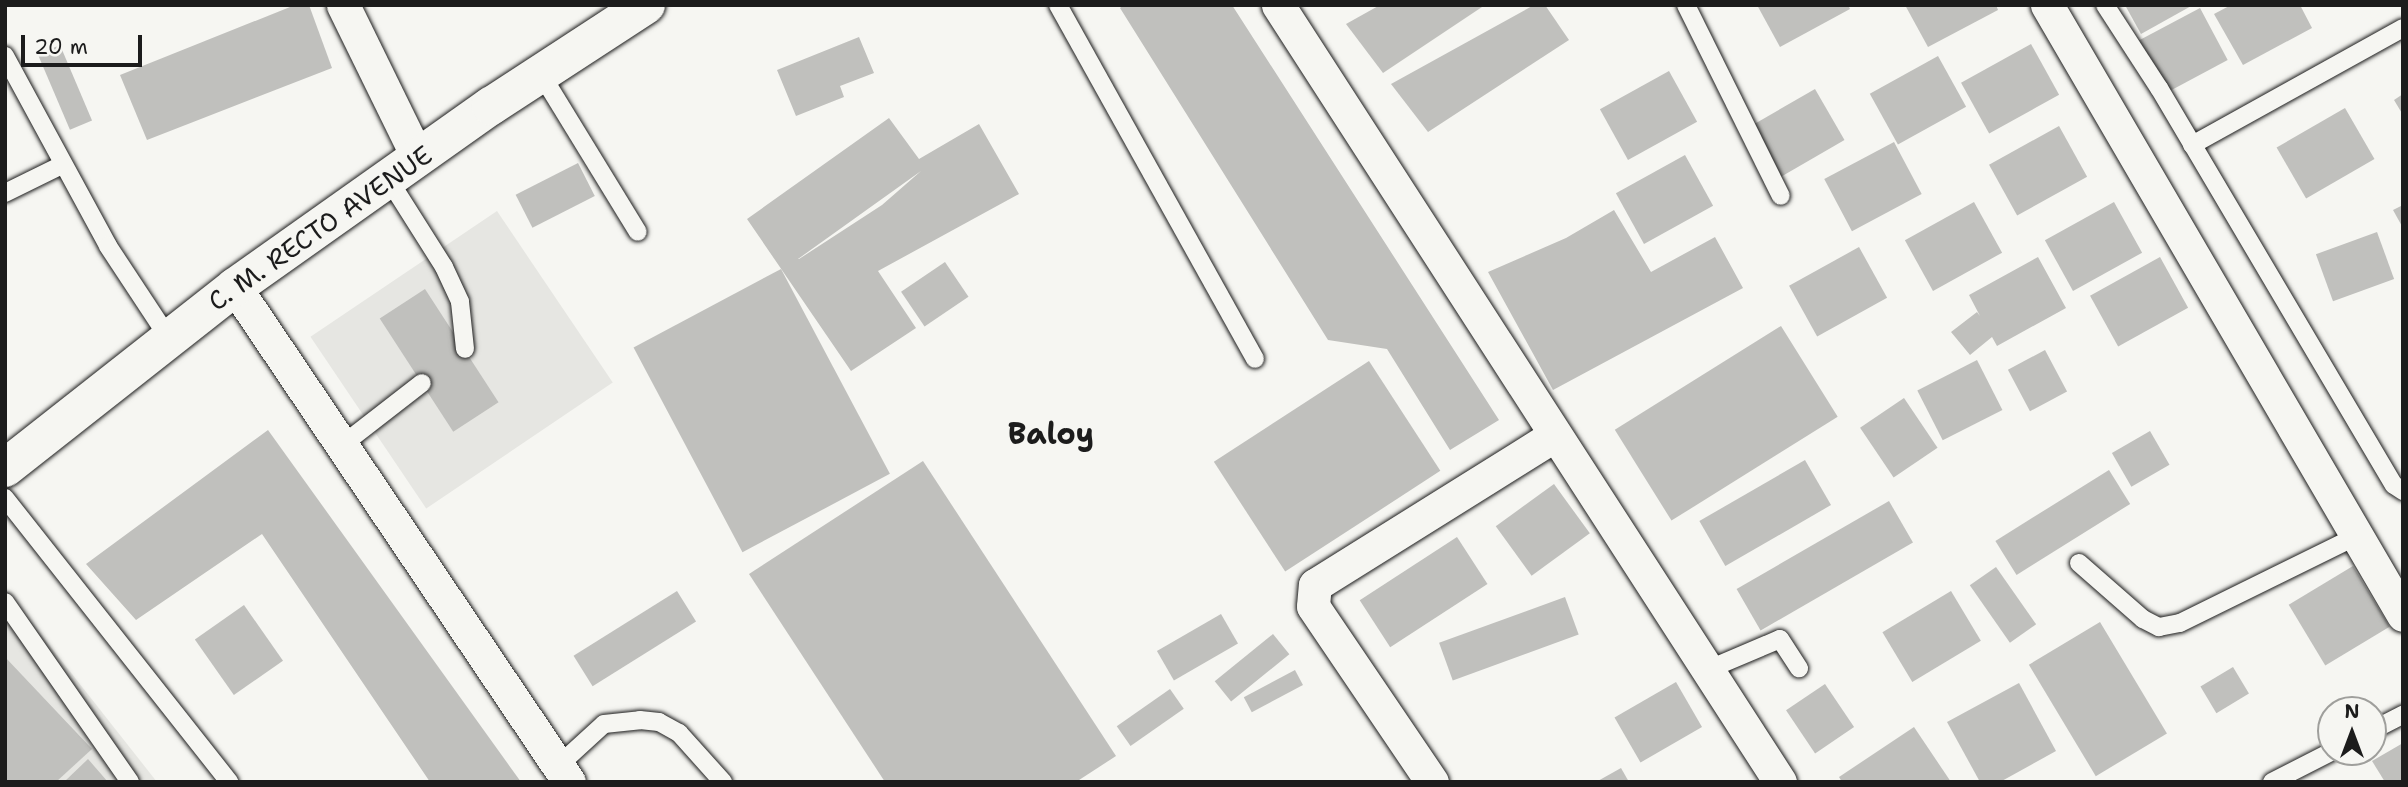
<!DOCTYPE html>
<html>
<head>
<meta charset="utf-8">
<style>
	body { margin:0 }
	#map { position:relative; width:2408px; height:787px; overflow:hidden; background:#f6f6f2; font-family:"Shantell Sans",sans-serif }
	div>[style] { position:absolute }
	.built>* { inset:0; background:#e6e6e2; transform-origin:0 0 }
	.building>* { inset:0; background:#c0c0bd; transform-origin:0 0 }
	.roads { filter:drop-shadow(0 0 2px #1c1c1c) drop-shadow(0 0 2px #1c1c1c) }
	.lane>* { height:18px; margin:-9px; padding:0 9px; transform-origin:9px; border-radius:9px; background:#f6f6f2 }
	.street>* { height:33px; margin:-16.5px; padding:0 16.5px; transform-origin:16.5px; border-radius:16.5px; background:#f6f6f2 }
	.highway>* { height:38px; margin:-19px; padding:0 19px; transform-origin:19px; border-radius:19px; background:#f6f6f2 }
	span { translate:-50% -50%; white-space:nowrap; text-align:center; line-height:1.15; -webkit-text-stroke:5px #f6f6f2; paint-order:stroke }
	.street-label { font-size:26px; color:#1c1c1c }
	.quarter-label { font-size:30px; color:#1c1c1c; font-weight:700 }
	.frame { position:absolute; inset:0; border:7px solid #1c1c1c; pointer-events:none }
	.north { position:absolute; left:2317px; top:696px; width:70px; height:70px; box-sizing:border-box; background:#f6f6f2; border:2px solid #9f9f9c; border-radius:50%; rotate:0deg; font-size:19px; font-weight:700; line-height:28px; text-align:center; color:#1c1c1c }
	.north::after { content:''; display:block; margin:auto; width:24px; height:32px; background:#1c1c1c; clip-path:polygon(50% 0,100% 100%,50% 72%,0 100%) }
	.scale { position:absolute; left:21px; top:35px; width:121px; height:32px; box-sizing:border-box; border:4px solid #1c1c1c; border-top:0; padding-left:9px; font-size:21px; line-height:24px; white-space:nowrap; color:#1c1c1c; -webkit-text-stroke:5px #f6f6f2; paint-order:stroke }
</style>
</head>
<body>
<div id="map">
	<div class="built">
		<i style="left:497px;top:211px;width:207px;height:225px;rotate:56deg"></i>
		<i style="clip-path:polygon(5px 589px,157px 782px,5px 782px)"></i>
	</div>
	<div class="building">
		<i style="clip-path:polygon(295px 5px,309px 5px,332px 68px,147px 140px,120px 75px)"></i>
		<i style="clip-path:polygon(1123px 5px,1232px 5px,1499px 420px,1450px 450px,1387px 349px,1328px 340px,1120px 8px)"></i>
		<i style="clip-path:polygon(1380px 5px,1485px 5px,1383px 73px,1346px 24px)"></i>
		<i style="clip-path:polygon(1534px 5px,1545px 5px,1569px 40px,1428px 132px,1391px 84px)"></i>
		<i style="clip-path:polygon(1757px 5px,1848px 5px,1850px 9px,1780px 47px)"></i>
		<i style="clip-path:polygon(1905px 5px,1996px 5px,1998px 10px,1928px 47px)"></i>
		<i style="clip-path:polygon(2125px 5px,2193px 5px,2141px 34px)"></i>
		<i style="clip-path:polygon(2231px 5px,2300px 5px,2312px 28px,2243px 65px,2214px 14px)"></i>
		<i style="left:2200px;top:8px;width:59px;height:80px;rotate:62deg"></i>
		<i style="clip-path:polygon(859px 37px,874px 73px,840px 86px,844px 97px,796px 116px,777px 70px)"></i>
		<i style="left:2031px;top:44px;width:58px;height:80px;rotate:61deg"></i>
		<i style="left:60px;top:45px;width:82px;height:24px;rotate:67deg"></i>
		<i style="left:1938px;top:56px;width:58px;height:78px;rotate:61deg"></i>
		<i style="left:1669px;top:71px;width:58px;height:79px;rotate:61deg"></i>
		<i style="left:1815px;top:89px;width:59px;height:79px;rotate:60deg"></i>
		<i style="clip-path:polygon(2403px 94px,2403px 115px,2394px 100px)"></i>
		<i style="left:2345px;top:108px;width:59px;height:79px;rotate:60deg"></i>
		<i style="clip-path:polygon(evenodd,889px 118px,919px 159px,979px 124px,1019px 194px,878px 271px,916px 328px,851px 371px,747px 219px,889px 118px,921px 171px,882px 205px,799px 259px,798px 259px,921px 171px)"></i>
		<i style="left:2059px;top:126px;width:58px;height:80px;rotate:61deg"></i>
		<i style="left:1894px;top:142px;width:59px;height:79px;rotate:62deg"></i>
		<i style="left:1685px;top:155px;width:58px;height:79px;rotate:61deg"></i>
		<i style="left:578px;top:163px;width:37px;height:70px;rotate:63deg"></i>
		<i style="left:1974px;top:202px;width:58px;height:79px;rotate:61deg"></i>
		<i style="left:2114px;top:202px;width:58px;height:79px;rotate:61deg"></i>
		<i style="clip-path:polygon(2403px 205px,2403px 228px,2393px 210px)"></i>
		<i style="clip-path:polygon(1614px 210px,1651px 272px,1715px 237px,1743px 288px,1553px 390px,1488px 272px,1566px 238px)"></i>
		<i style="left:2377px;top:232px;width:50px;height:65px;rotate:70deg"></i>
		<i style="left:1859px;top:247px;width:58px;height:80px;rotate:61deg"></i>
		<i style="clip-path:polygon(2038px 257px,2066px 308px,1997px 346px,1992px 337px,1970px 355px,1951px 332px,1977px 312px,1980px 316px,1969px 295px)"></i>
		<i style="left:2160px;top:257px;width:58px;height:80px;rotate:61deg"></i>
		<i style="left:945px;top:262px;width:42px;height:53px;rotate:56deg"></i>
		<i style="left:781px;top:269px;width:232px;height:167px;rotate:62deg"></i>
		<i style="left:425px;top:289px;width:135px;height:54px;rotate:57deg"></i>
		<i style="left:1781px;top:326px;width:107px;height:196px;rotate:58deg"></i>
		<i style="left:2045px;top:350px;width:47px;height:42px;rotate:62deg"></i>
		<i style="left:1977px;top:360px;width:56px;height:67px;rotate:63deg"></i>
		<i style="left:1369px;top:361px;width:131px;height:185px;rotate:57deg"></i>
		<i style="left:1904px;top:398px;width:60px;height:53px;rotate:56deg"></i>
		<i style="clip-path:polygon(268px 430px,521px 782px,430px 782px,262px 534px,136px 620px,86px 564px)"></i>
		<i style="left:2150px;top:431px;width:39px;height:44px;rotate:60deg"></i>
		<i style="left:1805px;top:460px;width:52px;height:122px;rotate:60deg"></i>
		<i style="clip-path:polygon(923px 461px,1116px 756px,1076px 782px,885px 782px,749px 574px)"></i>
		<i style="left:2109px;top:470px;width:40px;height:134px;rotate:58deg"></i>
		<i style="left:1554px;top:484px;width:61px;height:72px;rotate:54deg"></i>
		<i style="left:1889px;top:501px;width:48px;height:176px;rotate:60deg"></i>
		<i style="left:1457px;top:537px;width:56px;height:116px;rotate:57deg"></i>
		<i style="left:2353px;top:566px;width:71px;height:75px;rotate:59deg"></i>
		<i style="left:1996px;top:567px;width:70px;height:32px;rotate:55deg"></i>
		<i style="left:677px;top:591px;width:36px;height:122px;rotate:58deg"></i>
		<i style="left:1951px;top:591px;width:58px;height:80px;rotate:59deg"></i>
		<i style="left:1565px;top:597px;width:40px;height:134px;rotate:70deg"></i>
		<i style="left:244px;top:605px;width:68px;height:60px;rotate:55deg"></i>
		<i style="left:1221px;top:614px;width:34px;height:74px;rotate:60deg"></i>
		<i style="left:2100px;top:622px;width:130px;height:83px;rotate:59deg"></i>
		<i style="left:1273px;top:634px;width:26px;height:75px;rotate:51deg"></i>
		<i style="clip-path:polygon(5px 657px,92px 749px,56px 782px,5px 782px)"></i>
		<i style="left:2233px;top:667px;width:31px;height:38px;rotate:59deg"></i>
		<i style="left:1295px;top:670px;width:17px;height:58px;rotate:62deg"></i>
		<i style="left:1676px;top:682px;width:52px;height:71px;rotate:60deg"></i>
		<i style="clip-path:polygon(2019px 683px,2056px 751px,2000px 782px,1980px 782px,1947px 722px)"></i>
		<i style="left:1825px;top:684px;width:52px;height:47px;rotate:56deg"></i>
		<i style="left:1170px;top:689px;width:24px;height:65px;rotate:55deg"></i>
		<i style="clip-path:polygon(1914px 727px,1951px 782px,1842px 782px,1839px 777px)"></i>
		<i style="clip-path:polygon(2403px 743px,2403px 782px,2385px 782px,2372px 761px)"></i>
		<i style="clip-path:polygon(88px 759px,108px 782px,64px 782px)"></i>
		<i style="clip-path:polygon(1621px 768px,1629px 782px,1596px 782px)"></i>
	</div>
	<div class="roads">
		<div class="lane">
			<i style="left:1058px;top:5px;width:405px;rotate:60.9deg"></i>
			<i style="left:1686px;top:5px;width:213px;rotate:63.6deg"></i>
			<i style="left:2105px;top:5px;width:99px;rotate:57deg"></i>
			<i style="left:2159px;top:88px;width:461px;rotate:59.4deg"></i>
			<i style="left:2394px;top:485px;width:11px;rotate:34deg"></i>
			<i style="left:5px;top:56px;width:216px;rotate:61.5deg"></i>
			<i style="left:108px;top:246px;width:109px;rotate:56.6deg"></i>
			<i style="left:541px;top:74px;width:185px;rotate:58.5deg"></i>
			<i style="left:2192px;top:145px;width:241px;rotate:-29deg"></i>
			<i style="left:389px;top:180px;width:103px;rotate:57.7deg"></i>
			<i style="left:444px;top:267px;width:38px;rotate:65deg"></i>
			<i style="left:460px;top:302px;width:47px;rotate:83.9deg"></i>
			<i style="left:5px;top:193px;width:64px;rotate:-26.2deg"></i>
			<i style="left:342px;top:445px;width:101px;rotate:-37.8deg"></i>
			<i style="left:5px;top:498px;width:362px;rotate:51.7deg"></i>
			<i style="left:2079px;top:563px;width:85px;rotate:41.2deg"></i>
			<i style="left:2143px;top:619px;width:18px;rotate:27deg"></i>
			<i style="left:2159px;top:627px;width:21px;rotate:-11deg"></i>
			<i style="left:2180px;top:623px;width:197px;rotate:-26.2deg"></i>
			<i style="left:5px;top:602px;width:219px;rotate:55.2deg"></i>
			<i style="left:1707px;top:670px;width:79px;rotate:-23deg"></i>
			<i style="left:1780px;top:639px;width:35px;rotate:57deg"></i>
			<i style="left:2373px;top:730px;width:34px;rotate:-27deg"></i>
			<i style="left:558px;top:766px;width:62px;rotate:-42.4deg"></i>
			<i style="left:604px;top:724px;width:36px;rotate:-6deg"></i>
			<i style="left:640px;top:720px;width:19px;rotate:6deg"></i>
			<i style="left:659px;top:722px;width:23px;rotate:29deg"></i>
			<i style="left:679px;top:733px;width:66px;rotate:48.1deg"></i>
			<i style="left:2272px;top:782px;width:66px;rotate:-27deg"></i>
		</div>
		<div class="street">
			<i style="left:343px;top:5px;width:170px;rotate:63.9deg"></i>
			<i style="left:1278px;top:5px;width:925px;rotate:57.13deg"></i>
			<i style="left:2047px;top:5px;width:706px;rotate:59.73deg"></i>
			<i style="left:235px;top:287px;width:597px;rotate:55.99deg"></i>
			<i style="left:1432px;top:782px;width:212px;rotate:-124.1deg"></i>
			<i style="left:1313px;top:606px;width:21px;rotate:-85deg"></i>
			<i style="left:1315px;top:585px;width:283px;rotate:-32deg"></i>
		</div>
		<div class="highway">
			<i style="left:5px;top:468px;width:293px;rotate:-38.2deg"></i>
			<i style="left:235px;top:287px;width:314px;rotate:-35.3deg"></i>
			<i style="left:491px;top:106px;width:185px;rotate:-33.1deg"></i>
		</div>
	</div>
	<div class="street-label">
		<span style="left:320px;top:228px;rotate:-35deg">C. M. RECTO AVENUE</span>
	</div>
	<div class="quarter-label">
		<span style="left:1051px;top:434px">Baloy</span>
	</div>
	<div class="frame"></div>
	<div class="north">N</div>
	<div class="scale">20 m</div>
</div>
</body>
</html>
